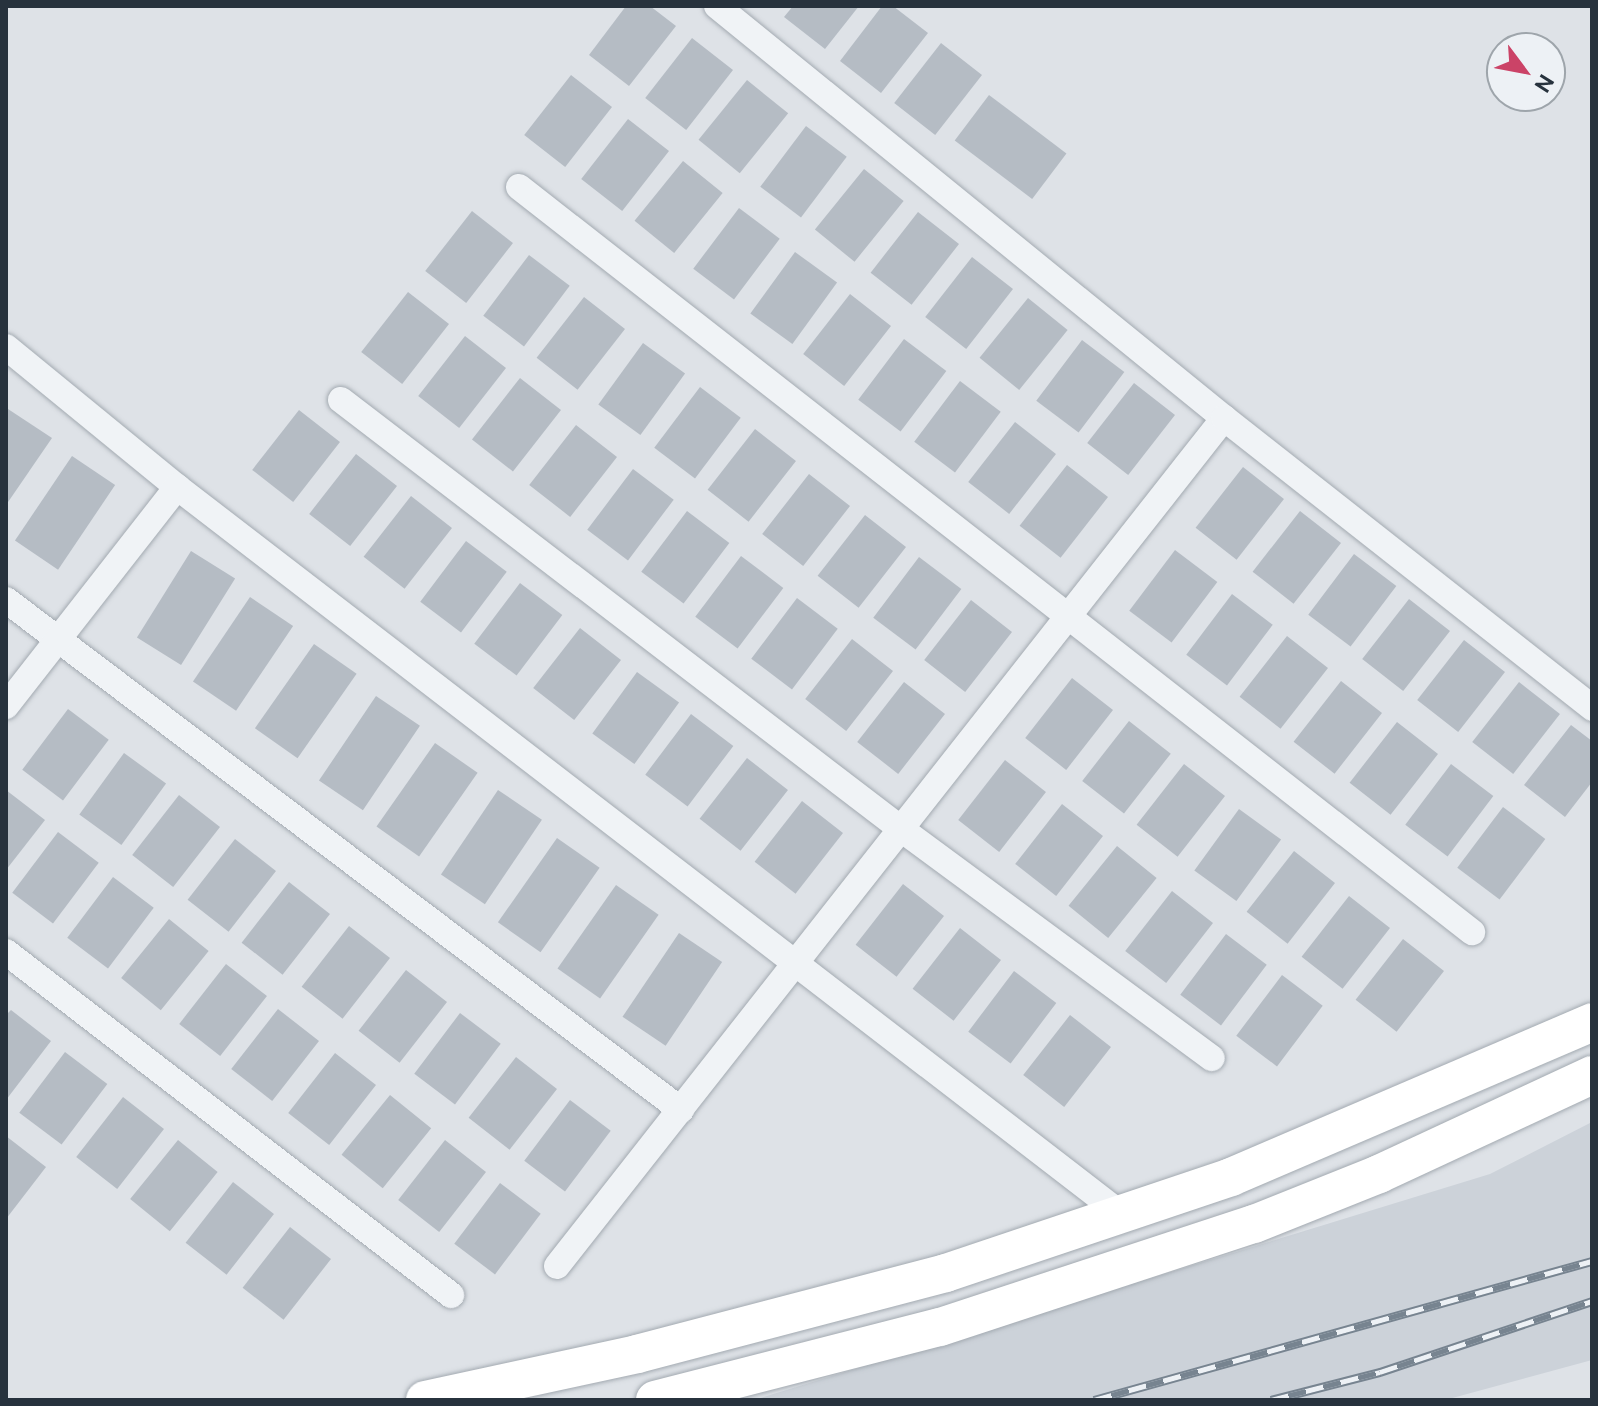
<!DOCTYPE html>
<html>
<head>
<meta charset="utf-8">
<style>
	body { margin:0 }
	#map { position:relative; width:1598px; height:1406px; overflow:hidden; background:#dee2e7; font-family:Ubuntu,sans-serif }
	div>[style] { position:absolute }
	.built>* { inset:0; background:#ccd2d9 }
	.building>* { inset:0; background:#b5bcc4; transform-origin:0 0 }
	.roads { filter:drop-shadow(0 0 2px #a3aab1) drop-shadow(0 0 2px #a3aab1) }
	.street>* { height:26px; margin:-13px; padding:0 13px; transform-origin:13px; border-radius:13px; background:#f0f3f6 }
	.secondary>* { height:38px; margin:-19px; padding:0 19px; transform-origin:19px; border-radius:19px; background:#fff }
	.rail>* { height:9px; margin-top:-4.5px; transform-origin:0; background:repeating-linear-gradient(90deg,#edf1f5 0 18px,#778490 0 36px); box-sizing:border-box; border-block:2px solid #778490 }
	span { translate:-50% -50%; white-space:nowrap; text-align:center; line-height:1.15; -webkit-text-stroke:8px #edf1f5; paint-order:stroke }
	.frame { position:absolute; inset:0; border:8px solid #27323d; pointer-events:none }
	.north { position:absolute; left:1486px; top:32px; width:80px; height:80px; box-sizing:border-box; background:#edf1f5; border:2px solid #9ea5ab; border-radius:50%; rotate:122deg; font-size:22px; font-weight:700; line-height:32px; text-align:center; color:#27323d }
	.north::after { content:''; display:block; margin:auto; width:28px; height:36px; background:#cb4367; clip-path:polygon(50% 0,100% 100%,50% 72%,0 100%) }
</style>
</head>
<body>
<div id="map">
	<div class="built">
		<i style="clip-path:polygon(1592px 1122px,1592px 1360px,1445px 1400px,754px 1400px,1490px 1174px)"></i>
	</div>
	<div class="building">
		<i style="clip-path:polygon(626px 6px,650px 6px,676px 26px,629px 86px,589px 55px)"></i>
		<i style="clip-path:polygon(793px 6px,859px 6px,825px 49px,784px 17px)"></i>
		<i style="clip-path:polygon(882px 6px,893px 6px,928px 33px,881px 93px,840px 61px)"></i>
		<i style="left:692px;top:38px;width:52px;height:76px;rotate:38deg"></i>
		<i style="left:941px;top:43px;width:52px;height:76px;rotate:38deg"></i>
		<i style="left:571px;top:75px;width:52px;height:76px;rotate:38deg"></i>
		<i style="left:747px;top:80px;width:53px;height:77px;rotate:39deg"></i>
		<i style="left:989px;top:95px;width:97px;height:57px;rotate:37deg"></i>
		<i style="left:628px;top:119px;width:52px;height:76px;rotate:38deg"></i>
		<i style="left:806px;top:126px;width:51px;height:76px;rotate:37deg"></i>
		<i style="left:683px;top:161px;width:51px;height:77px;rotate:39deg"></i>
		<i style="left:864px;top:169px;width:51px;height:78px;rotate:39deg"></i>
		<i style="left:739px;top:208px;width:51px;height:76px;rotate:37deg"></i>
		<i style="left:472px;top:211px;width:52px;height:76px;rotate:38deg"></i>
		<i style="left:918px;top:212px;width:52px;height:77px;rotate:38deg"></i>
		<i style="left:795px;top:252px;width:52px;height:76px;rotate:36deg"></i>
		<i style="left:529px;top:255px;width:51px;height:76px;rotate:37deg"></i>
		<i style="left:972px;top:257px;width:52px;height:76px;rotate:38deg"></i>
		<i style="left:408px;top:292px;width:52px;height:76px;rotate:38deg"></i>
		<i style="left:850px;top:294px;width:52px;height:76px;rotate:38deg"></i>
		<i style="left:584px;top:297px;width:52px;height:77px;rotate:38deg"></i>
		<i style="left:1028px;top:298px;width:51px;height:77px;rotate:39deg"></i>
		<i style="left:465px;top:336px;width:52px;height:76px;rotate:38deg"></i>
		<i style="left:904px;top:339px;width:53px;height:76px;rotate:37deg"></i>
		<i style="left:1082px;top:340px;width:53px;height:76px;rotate:37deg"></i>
		<i style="left:643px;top:343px;width:52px;height:76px;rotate:36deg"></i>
		<i style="left:520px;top:378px;width:52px;height:78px;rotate:38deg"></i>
		<i style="left:960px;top:381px;width:51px;height:76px;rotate:37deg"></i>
		<i style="left:1134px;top:383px;width:52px;height:76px;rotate:38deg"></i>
		<i style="left:700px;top:387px;width:51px;height:76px;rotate:37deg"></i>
		<i style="clip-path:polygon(8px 409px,52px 438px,6px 505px,6px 412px)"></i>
		<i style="left:299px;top:410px;width:52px;height:76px;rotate:38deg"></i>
		<i style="left:1015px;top:422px;width:52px;height:76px;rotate:38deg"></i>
		<i style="left:576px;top:425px;width:52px;height:76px;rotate:38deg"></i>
		<i style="left:755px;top:429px;width:52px;height:77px;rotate:38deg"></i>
		<i style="left:356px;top:454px;width:52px;height:76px;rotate:38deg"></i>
		<i style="left:72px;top:456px;width:52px;height:102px;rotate:34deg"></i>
		<i style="left:1067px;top:465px;width:52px;height:77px;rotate:38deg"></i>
		<i style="left:1243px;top:467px;width:52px;height:77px;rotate:38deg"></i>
		<i style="left:633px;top:469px;width:51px;height:76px;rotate:37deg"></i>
		<i style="left:809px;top:474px;width:52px;height:76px;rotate:38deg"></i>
		<i style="left:411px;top:496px;width:52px;height:77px;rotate:38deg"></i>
		<i style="left:687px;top:511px;width:53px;height:76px;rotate:37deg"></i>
		<i style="left:1300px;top:511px;width:52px;height:77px;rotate:38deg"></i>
		<i style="left:865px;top:515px;width:52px;height:77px;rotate:38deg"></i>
		<i style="left:466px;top:541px;width:51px;height:76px;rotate:37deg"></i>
		<i style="left:1175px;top:550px;width:53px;height:76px;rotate:37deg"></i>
		<i style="left:191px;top:551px;width:52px;height:102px;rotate:32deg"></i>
		<i style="left:1354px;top:554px;width:53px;height:76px;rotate:37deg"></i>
		<i style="left:741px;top:556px;width:53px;height:76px;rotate:37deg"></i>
		<i style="left:919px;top:557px;width:53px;height:76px;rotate:37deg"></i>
		<i style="left:520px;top:583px;width:53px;height:76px;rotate:37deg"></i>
		<i style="left:1232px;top:594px;width:51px;height:76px;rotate:37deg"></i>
		<i style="left:250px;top:597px;width:52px;height:102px;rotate:34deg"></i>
		<i style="left:797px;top:598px;width:51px;height:76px;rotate:37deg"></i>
		<i style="left:1409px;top:599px;width:52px;height:76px;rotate:38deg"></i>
		<i style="left:971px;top:600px;width:52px;height:76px;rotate:38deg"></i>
		<i style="left:580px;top:628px;width:52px;height:76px;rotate:38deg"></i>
		<i style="left:1287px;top:636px;width:52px;height:77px;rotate:38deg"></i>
		<i style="left:852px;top:639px;width:52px;height:76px;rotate:38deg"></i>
		<i style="left:1464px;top:640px;width:52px;height:76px;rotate:38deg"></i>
		<i style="left:314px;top:644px;width:52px;height:103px;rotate:35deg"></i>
		<i style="left:637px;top:672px;width:52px;height:76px;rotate:36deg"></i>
		<i style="left:1072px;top:678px;width:52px;height:76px;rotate:38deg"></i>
		<i style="left:1341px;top:681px;width:52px;height:77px;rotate:38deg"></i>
		<i style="left:904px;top:682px;width:52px;height:76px;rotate:38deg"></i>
		<i style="left:1519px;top:682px;width:52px;height:76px;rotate:38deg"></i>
		<i style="left:376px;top:696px;width:53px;height:102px;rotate:34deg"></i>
		<i style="left:68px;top:709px;width:51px;height:76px;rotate:37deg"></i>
		<i style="left:691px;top:714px;width:53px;height:76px;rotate:37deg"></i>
		<i style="left:1129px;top:721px;width:53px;height:76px;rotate:38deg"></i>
		<i style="left:1397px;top:722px;width:52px;height:77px;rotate:38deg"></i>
		<i style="clip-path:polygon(1571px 725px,1592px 741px,1592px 782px,1565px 817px,1524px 785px)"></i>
		<i style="left:435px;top:743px;width:52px;height:102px;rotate:35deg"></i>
		<i style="left:124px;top:753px;width:52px;height:76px;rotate:36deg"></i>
		<i style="left:747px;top:758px;width:52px;height:77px;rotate:38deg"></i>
		<i style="left:1005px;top:760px;width:52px;height:76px;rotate:38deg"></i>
		<i style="left:1184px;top:764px;width:52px;height:77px;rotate:38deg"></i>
		<i style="left:1451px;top:764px;width:53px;height:76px;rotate:37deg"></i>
		<i style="clip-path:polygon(6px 790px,45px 820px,6px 870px)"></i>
		<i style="left:498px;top:790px;width:53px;height:102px;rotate:34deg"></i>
		<i style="left:179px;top:795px;width:52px;height:76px;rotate:38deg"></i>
		<i style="left:802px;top:801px;width:52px;height:77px;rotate:38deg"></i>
		<i style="left:1062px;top:804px;width:52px;height:76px;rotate:38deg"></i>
		<i style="left:1503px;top:807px;width:53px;height:76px;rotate:37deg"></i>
		<i style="left:1239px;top:809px;width:52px;height:76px;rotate:36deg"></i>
		<i style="left:58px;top:832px;width:51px;height:76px;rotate:37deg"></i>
		<i style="left:557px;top:838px;width:52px;height:103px;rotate:35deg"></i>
		<i style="left:235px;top:839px;width:52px;height:77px;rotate:38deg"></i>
		<i style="left:1117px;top:846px;width:51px;height:77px;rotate:39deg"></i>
		<i style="left:1294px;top:851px;width:52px;height:77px;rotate:38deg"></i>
		<i style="left:113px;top:877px;width:51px;height:76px;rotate:37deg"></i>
		<i style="left:289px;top:882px;width:52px;height:77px;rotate:38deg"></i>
		<i style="left:903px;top:884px;width:52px;height:77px;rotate:38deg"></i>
		<i style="left:616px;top:885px;width:52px;height:102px;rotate:35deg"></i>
		<i style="left:1172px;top:891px;width:52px;height:76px;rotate:38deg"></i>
		<i style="left:1349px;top:896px;width:52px;height:77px;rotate:38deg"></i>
		<i style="left:169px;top:919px;width:51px;height:76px;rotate:39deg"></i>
		<i style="left:349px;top:926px;width:52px;height:77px;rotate:38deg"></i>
		<i style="left:960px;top:928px;width:52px;height:77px;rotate:38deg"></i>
		<i style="left:679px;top:933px;width:52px;height:101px;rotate:34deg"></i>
		<i style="left:1226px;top:934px;width:51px;height:76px;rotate:37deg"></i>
		<i style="left:1403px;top:939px;width:52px;height:77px;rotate:38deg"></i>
		<i style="left:226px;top:964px;width:52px;height:76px;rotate:38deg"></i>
		<i style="left:406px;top:970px;width:52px;height:77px;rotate:38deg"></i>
		<i style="left:1014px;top:971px;width:53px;height:76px;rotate:37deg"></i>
		<i style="left:1282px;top:975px;width:51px;height:76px;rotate:37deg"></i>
		<i style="left:278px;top:1009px;width:52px;height:76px;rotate:38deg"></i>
		<i style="clip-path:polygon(11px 1010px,51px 1041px,6px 1100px,6px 1015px)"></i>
		<i style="left:460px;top:1013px;width:51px;height:76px;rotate:37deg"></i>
		<i style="left:1070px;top:1015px;width:52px;height:76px;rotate:38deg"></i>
		<i style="left:65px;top:1052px;width:53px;height:76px;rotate:37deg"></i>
		<i style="left:335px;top:1053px;width:52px;height:76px;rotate:38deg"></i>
		<i style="left:516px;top:1057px;width:52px;height:77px;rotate:38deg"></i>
		<i style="left:390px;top:1095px;width:53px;height:77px;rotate:39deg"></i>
		<i style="left:123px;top:1097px;width:52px;height:76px;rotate:38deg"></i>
		<i style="left:570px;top:1100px;width:51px;height:76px;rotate:37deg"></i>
		<i style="clip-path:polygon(6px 1136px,46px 1167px,6px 1219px)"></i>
		<i style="left:178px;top:1140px;width:51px;height:76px;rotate:39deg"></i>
		<i style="left:445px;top:1140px;width:52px;height:76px;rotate:38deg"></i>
		<i style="left:233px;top:1182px;width:52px;height:77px;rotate:38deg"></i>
		<i style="left:500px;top:1183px;width:51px;height:76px;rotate:37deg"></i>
		<i style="left:290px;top:1227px;width:52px;height:77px;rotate:38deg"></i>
	</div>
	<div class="roads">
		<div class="street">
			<i style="left:717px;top:6px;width:653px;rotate:39.1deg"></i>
			<i style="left:519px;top:187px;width:1210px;rotate:38.02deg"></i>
			<i style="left:6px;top:347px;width:221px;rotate:39.3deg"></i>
			<i style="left:341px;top:400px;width:705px;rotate:37.45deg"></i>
			<i style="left:901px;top:829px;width:386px;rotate:36.4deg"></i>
			<i style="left:6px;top:600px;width:846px;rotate:37.07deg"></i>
			<i style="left:6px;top:706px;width:278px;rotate:-52deg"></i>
			<i style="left:177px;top:487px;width:1191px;rotate:37.6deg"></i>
			<i style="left:6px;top:952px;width:562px;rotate:37.62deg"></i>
			<i style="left:557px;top:1266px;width:1079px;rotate:-51.81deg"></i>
			<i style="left:1224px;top:418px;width:469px;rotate:38.2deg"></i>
		</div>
		<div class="secondary">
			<i style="left:425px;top:1400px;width:217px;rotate:-12.2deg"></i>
			<i style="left:637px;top:1354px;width:319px;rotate:-14.7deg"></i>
			<i style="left:946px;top:1273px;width:301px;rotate:-18.6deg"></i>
			<i style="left:1231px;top:1177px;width:393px;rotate:-23.2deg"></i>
			<i style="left:655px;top:1400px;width:294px;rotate:-14.4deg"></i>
			<i style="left:940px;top:1327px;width:330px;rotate:-18.2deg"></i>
			<i style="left:1254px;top:1224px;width:135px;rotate:-21.8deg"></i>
			<i style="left:1379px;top:1174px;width:235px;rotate:-24.9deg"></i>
		</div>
	</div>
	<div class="rail">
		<i style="left:1094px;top:1400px;width:517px;rotate:-15.6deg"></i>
		<i style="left:1271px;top:1400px;width:113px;rotate:-14.4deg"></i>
		<i style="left:1380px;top:1372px;width:224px;rotate:-18.5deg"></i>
	</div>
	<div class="frame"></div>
	<div class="north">N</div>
</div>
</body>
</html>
